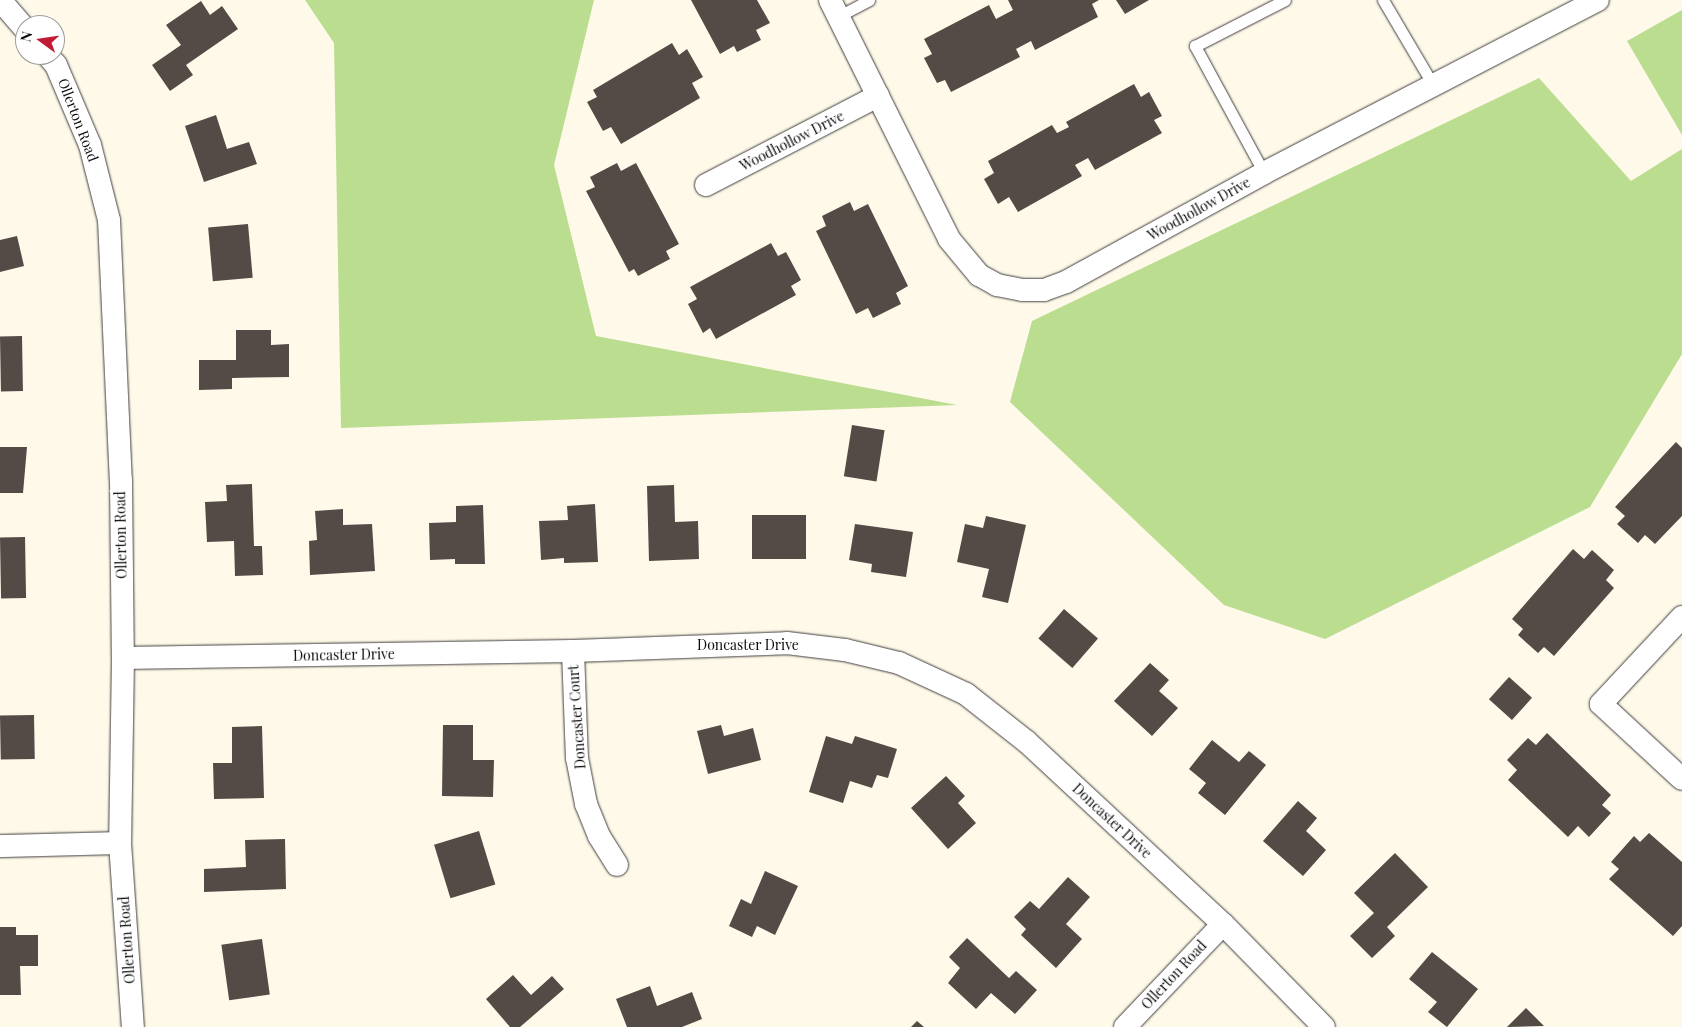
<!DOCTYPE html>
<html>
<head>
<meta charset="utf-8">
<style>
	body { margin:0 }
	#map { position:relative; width:1682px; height:1027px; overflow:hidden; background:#fff9e9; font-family:"Playfair Display",serif }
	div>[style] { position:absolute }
	.forest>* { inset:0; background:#badd90 }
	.building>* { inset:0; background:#544b47; transform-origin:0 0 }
	.roads { filter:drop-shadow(0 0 1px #3e3e3e) drop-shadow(0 0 1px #3e3e3e) }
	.service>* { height:11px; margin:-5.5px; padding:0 5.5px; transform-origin:5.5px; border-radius:5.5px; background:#fff }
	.minor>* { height:22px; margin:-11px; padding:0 11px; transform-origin:11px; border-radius:11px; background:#fff }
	span { translate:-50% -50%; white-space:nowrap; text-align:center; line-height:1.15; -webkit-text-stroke:5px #fff; paint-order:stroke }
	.street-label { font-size:14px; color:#0b0b0b }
	.north { position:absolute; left:15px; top:15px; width:50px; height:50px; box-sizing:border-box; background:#fff; border:1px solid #9d9d9d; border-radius:50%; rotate:284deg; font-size:14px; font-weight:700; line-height:20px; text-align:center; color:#0b0b0b }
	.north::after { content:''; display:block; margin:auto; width:18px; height:22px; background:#c21c34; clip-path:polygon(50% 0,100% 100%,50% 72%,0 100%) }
</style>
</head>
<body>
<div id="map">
	<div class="forest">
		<i style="clip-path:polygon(305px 0,594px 0,554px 165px,596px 336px,957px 405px,341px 428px,334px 43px)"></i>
		<i style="clip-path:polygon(1682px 10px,1682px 135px,1627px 41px)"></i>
		<i style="clip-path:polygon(1539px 78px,1631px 181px,1682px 149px,1682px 354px,1590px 507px,1325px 639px,1224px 605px,1010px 402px,1032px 321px)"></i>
	</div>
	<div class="building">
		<i style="clip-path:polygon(691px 0,757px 0,770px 23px,756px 30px,761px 40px,737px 52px,734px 46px,720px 54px)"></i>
		<i style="clip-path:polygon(1008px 0,1099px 0,1092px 4px,1098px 17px,1035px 50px,1031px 41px,1016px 49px,1020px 57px,951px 92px,945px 80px,937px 83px,924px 58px,932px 54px,924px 39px,989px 5px,996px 19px,1013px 10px)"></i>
		<i style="clip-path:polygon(1116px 0,1149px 0,1125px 14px)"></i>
		<i style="clip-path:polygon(201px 1px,210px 15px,222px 6px,238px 29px,186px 65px,193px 75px,170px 91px,152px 65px,181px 45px,166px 25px)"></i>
		<i style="clip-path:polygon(672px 43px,679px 55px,687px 49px,703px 77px,692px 83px,700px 98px,621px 144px,611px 127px,603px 131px,587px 102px,597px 97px,593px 90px)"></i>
		<i style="clip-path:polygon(1134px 84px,1141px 97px,1149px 92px,1162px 116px,1154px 120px,1162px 133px,1095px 170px,1088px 158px,1075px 165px,1082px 176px,1018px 212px,1009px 197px,998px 204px,984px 179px,994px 173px,988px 161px,1052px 125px,1057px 133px,1069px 127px,1066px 122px)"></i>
		<i style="clip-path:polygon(216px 115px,227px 149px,249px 142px,257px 164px,204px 182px,185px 126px)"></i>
		<i style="clip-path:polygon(617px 163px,621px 171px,636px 163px,679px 244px,666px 251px,670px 259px,638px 276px,634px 269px,629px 272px,586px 191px,595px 187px,590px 177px)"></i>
		<i style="clip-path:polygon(850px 202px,854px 211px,868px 204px,908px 286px,896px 293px,901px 304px,873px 318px,868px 308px,856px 314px,816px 231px,826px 226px,822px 216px)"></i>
		<i style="left:248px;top:224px;width:54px;height:40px;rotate:85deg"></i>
		<i style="clip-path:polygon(17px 236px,24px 266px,0 272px,0 240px)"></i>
		<i style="clip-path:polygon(771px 243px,778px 256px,786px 252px,801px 280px,791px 286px,796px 295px,716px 339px,710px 328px,703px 333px,688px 304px,697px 299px,690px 287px)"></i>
		<i style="clip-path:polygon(236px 330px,271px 330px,271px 345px,289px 344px,289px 377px,232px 378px,232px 389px,199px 390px,199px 360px,236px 360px)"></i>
		<i style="left:22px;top:336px;width:55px;height:22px;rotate:89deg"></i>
		<i style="left:852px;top:425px;width:33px;height:52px;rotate:9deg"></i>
		<i style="clip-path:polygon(1676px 442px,1682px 448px,1682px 516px,1655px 544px,1645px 535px,1638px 543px,1617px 524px,1625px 516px,1615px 507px)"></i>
		<i style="clip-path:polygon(0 447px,27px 447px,23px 493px,0 493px)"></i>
		<i style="clip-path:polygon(252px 484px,254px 546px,262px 546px,263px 575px,235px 576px,234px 541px,207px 542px,205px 502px,227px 501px,226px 485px)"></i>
		<i style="clip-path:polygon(674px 485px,675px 522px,698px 521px,699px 559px,649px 561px,647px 486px)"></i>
		<i style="clip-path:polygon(595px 504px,598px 562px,564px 563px,564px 558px,541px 560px,539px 521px,568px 520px,567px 506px)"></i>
		<i style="clip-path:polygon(483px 505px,485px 564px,455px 564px,455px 559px,430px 560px,429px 523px,456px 522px,456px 506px)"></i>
		<i style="clip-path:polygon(343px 509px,343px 525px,372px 524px,375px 571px,310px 575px,309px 541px,317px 540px,315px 511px)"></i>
		<i style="left:806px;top:515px;width:44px;height:54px;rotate:90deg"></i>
		<i style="clip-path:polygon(986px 516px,1026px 525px,1008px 603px,982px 597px,989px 569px,957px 562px,965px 524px,983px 528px)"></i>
		<i style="clip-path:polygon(855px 524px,913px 532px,906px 577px,871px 572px,872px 564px,849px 560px)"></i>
		<i style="left:25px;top:537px;width:61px;height:25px;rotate:89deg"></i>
		<i style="clip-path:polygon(1573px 549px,1584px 559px,1592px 550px,1614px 570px,1606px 580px,1614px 588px,1554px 656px,1544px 647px,1538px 653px,1518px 635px,1523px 629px,1512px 619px)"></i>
		<i style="left:1064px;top:609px;width:45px;height:39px;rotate:41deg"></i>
		<i style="clip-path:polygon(1150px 663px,1169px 680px,1159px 691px,1178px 708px,1152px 736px,1114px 701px)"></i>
		<i style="left:1509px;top:677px;width:31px;height:30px;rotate:42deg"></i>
		<i style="left:34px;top:715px;width:44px;height:34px;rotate:89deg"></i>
		<i style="clip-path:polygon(443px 725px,473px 725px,473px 760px,494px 760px,493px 797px,442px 796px)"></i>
		<i style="clip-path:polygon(721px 725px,724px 736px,753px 728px,761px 760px,708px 774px,697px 731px)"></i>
		<i style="clip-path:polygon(262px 726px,264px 798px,214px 799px,213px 763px,232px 763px,232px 727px)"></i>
		<i style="clip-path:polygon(1547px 733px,1611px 795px,1602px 805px,1611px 813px,1589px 837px,1578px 826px,1568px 837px,1508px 780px,1517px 770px,1507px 760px,1528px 738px,1536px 745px)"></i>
		<i style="clip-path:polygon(826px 736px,852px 744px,855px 736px,897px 749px,888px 778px,877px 775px,872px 788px,850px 781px,843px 803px,809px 792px)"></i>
		<i style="clip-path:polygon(1212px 740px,1239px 762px,1249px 751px,1266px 765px,1225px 815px,1198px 793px,1206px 783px,1189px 769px)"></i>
		<i style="clip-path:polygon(946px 776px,965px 796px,958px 803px,976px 823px,948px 849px,911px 808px)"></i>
		<i style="clip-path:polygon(1298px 801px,1317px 818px,1306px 831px,1326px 850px,1303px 876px,1263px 841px)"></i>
		<i style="left:479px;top:831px;width:56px;height:47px;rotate:73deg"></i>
		<i style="clip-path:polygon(1649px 833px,1682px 862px,1682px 926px,1673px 936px,1609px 879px,1619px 869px,1611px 862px,1634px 836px,1640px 842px)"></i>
		<i style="clip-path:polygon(285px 839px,286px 889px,204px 892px,204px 869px,246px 867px,245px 840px)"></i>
		<i style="clip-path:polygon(1395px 853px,1428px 887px,1387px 927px,1395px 936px,1372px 958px,1350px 936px,1374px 913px,1354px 893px)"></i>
		<i style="clip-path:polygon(765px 871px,798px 886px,775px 935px,757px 926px,752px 937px,729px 926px,741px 899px,751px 904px)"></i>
		<i style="clip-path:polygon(1068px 877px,1090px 897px,1066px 924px,1082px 939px,1056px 968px,1021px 935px,1026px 929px,1014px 917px,1030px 901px,1039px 909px)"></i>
		<i style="clip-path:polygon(0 927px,16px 927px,16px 935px,38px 935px,38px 966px,20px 966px,21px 995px,0 995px)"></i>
		<i style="clip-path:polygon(967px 938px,1009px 978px,1016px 971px,1037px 990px,1015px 1014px,991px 993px,976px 1009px,948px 983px,960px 968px,949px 957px)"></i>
		<i style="left:262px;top:939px;width:56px;height:41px;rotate:82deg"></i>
		<i style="clip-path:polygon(1432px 952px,1478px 989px,1447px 1027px,1428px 1012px,1437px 1002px,1409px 979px)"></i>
		<i style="clip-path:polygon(513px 975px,531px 995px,552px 976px,564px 989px,520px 1027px,510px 1027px,486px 999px)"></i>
		<i style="clip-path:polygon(650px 986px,657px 1006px,692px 992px,702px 1019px,682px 1027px,627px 1027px,616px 999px)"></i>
		<i style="clip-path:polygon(1526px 1008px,1544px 1026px,1507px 1027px)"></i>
		<i style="clip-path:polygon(917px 1021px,924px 1027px,911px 1027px)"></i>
	</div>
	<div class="roads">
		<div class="service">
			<i style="left:1383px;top:0;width:99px;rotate:59.5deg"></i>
			<i style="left:839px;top:16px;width:34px;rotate:-28deg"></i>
			<i style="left:1264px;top:173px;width:145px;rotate:-118.5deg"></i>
			<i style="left:1195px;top:46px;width:101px;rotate:-27.1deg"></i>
		</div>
		<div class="minor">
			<i style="left:0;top:0;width:38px;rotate:49deg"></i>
			<i style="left:830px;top:0;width:267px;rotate:63.5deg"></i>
			<i style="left:949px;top:239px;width:47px;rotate:50.2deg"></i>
			<i style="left:979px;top:275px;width:21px;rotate:29deg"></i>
			<i style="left:997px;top:285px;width:26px;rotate:11deg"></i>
			<i style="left:1023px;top:290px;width:21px"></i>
			<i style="left:1044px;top:290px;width:23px;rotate:-20deg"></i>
			<i style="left:1066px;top:282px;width:226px;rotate:-28.8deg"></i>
			<i style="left:1264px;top:173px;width:376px;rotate:-27.4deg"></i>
			<i style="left:47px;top:55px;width:13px;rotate:48deg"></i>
			<i style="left:56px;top:65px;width:87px;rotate:67deg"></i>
			<i style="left:90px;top:145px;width:77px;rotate:75.8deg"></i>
			<i style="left:109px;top:220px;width:260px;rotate:87.4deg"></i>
			<i style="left:121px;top:480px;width:178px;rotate:89.4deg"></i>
			<i style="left:123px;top:658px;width:185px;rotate:90.9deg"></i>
			<i style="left:120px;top:843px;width:184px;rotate:86deg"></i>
			<i style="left:706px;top:185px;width:194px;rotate:-27.4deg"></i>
			<i style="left:1682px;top:617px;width:119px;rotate:133deg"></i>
			<i style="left:1601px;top:704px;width:110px;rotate:42.8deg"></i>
			<i style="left:573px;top:651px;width:107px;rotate:87.9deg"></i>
			<i style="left:577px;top:758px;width:47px;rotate:78.9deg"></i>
			<i style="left:586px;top:804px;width:35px;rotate:68deg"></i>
			<i style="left:599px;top:836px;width:34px;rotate:58deg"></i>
			<i style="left:123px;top:658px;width:450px;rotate:-0.9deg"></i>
			<i style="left:573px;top:651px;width:214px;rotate:-2.1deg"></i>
			<i style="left:787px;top:643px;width:58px;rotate:6.9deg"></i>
			<i style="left:845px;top:650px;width:56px;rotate:13.5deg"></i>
			<i style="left:899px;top:663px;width:74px;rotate:24.8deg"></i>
			<i style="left:966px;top:694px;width:78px;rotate:38.2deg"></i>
			<i style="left:1027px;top:742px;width:267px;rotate:42.9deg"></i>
			<i style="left:1223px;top:924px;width:144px;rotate:45.6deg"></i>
			<i style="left:0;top:846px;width:120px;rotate:-1.4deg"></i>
			<i style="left:1125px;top:1027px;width:142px;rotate:-46.4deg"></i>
		</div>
	</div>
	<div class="street-label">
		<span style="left:78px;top:120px;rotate:69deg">Ollerton Road</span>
		<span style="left:792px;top:141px;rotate:-27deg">Woodhollow Drive</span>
		<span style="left:1199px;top:209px;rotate:-29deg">Woodhollow Drive</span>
		<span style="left:121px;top:535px;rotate:-91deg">Ollerton Road</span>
		<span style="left:748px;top:645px">Doncaster Drive</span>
		<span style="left:344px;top:655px;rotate:-1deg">Doncaster Drive</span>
		<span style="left:577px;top:717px;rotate:-94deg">Doncaster Court</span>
		<span style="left:1112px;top:821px;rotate:43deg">Doncaster Drive</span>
		<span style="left:127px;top:940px;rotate:-94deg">Ollerton Road</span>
		<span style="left:1174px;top:975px;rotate:-47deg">Ollerton Road</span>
	</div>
	<div class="north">N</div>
</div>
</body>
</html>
